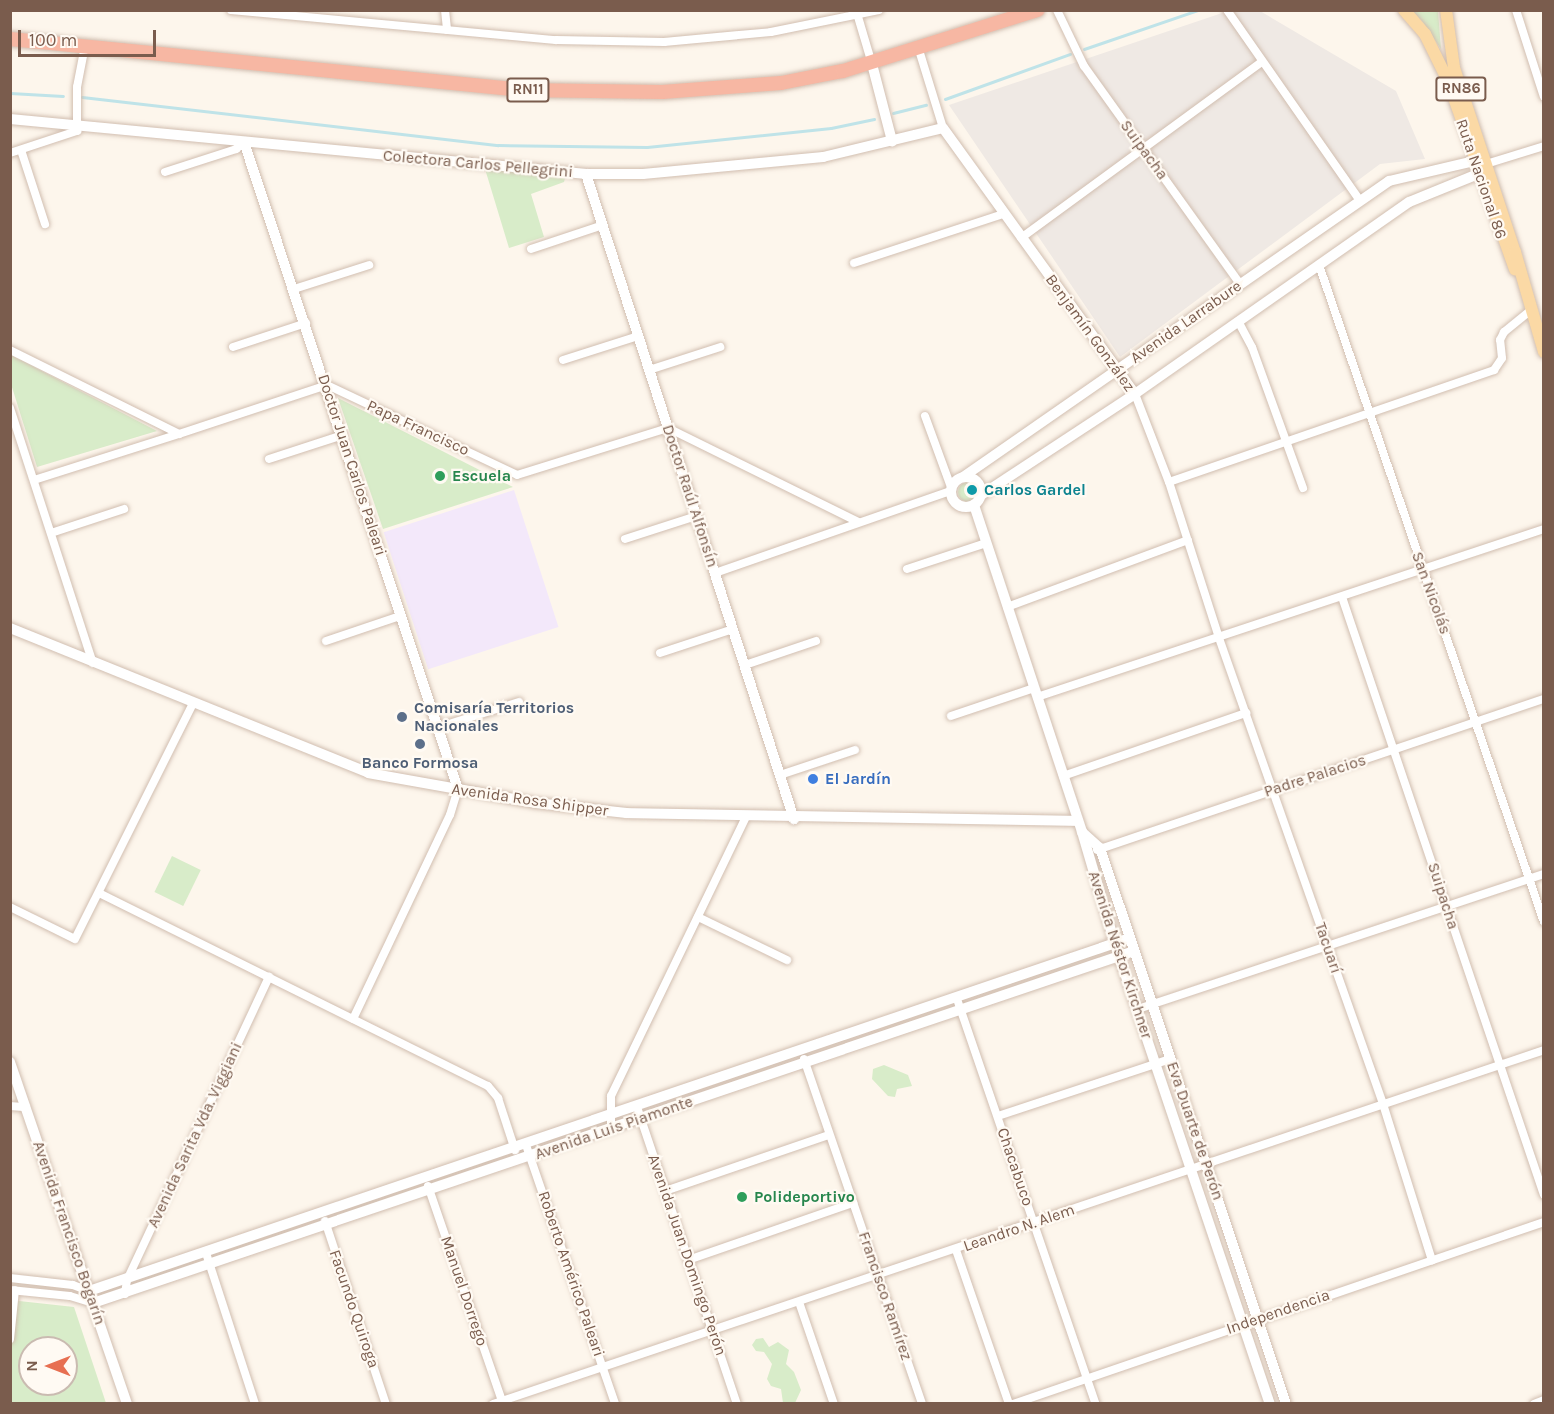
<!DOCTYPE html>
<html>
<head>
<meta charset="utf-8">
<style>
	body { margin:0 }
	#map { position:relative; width:1554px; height:1414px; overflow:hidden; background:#fdf6ec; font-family:Karla,sans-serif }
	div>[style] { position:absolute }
	.industrial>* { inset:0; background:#efe9e4 }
	.education>* { inset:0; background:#f3e8fa; transform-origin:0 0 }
	.green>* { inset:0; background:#d8ecc9; transform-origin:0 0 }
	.round { border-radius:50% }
	.stream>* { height:3px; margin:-1.5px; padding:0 1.5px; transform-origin:1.5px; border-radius:1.5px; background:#bfe3e8 }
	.roads { filter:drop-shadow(0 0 2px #d1beb0) drop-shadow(0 0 2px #d1beb0) }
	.street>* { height:8px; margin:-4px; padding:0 4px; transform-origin:4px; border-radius:4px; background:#fff }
	.secondary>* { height:10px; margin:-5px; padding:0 5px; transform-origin:5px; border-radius:5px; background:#fff }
	.secondary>.ring { margin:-5px; padding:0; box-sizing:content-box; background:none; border:10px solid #fff; border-radius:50% }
	.primary>* { height:12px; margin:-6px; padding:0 6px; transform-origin:6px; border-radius:6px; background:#fbd9a5 }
	.highway>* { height:14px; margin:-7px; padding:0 7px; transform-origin:7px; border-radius:7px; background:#f7b7a3 }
	.dots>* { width:16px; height:16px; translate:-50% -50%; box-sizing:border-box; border:3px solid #fffaf3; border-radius:50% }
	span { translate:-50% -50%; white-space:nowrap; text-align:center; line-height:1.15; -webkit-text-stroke:4.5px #fffaf3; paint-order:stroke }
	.shield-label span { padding:2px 4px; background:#fffaf3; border:2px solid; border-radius:4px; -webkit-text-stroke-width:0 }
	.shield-label { font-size:15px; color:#7a5c4d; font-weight:700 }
	.street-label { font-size:16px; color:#7a5c4d }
	.leisure-label { font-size:16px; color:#27864d; font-weight:700 }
	.left { translate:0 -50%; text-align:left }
	.culture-label { font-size:16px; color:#0d838f; font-weight:700 }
	.service-label { font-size:16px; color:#4e5e75; font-weight:700 }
	.shop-label { font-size:16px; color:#366cbe; font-weight:700 }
	.frame { position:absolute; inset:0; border:12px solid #7a5c4d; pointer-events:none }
	.north { position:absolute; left:18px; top:1336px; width:60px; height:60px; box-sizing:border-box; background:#fffaf3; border:2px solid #cabbb1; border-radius:50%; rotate:270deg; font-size:16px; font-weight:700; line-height:24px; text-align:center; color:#7a5c4d }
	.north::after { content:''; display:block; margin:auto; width:21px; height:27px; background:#e76f51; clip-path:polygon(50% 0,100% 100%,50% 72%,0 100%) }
	.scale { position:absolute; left:18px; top:30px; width:138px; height:27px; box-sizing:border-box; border:3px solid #7a5c4d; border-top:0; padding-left:8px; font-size:18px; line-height:21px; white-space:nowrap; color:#7a5c4d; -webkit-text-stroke:4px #fffaf3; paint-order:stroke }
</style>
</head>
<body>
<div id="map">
	<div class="industrial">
		<i style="clip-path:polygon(1228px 11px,1260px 11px,1396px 91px,1425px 159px,1380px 164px,1120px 357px,949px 105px)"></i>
	</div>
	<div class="education">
		<i style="left:514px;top:490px;width:144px;height:137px;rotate:72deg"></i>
	</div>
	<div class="green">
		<i style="clip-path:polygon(1412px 11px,1438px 11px,1441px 49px,1422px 21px)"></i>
		<i style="clip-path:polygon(485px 169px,566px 175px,564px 182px,531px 194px,544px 237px,509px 248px)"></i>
		<i style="clip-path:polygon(11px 355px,157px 431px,37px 467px,11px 384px)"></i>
		<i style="clip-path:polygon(338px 398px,513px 487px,383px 529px)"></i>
		<i class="round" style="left:958px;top:482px;width:20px;height:20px"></i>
		<i style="left:172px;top:856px;width:32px;height:40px;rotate:26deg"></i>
		<i style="clip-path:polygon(884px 1065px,908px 1075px,912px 1086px,897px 1089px,895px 1097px,888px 1096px,872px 1079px,873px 1069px)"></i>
		<i style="clip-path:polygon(evenodd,10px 1300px,74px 1307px,106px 1403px,11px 1403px,10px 1300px,30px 1348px,66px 1348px,66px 1384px,30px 1384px,30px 1348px)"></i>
		<i style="clip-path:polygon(763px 1338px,769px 1347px,778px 1342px,789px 1350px,786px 1364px,794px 1372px,801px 1390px,795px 1403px,783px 1403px,781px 1389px,771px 1386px,767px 1379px,772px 1364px,764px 1352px,756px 1351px,752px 1345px,756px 1339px)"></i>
	</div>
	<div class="stream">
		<i style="left:1084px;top:49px;width:120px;rotate:-18.9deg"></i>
		<i style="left:10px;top:93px;width:53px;rotate:3.2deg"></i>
		<i style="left:82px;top:97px;width:419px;rotate:6.6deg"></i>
		<i style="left:498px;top:145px;width:149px;rotate:0.8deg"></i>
		<i style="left:647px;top:147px;width:185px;rotate:-5.9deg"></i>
		<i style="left:831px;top:128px;width:44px;rotate:-11.8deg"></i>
		<i style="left:945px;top:99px;width:133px;rotate:-19.8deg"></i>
		<i style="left:893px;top:113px;width:34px;rotate:-14deg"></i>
	</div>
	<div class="roads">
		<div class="street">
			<i style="left:231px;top:10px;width:326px;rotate:5.3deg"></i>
			<i style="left:556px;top:40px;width:108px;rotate:1.1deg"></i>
			<i style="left:664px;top:42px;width:107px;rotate:-5.3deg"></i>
			<i style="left:771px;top:32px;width:110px;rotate:-11.5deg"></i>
			<i style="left:445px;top:10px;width:20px;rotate:84deg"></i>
			<i style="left:856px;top:10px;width:56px;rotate:73.5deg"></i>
			<i style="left:1057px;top:10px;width:62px;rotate:64.3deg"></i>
			<i style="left:1084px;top:66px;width:268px;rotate:54.4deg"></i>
			<i style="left:1227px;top:10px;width:233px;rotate:55.1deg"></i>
			<i style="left:1516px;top:10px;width:91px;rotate:72.2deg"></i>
			<i style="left:919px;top:50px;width:82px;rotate:72.9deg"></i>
			<i style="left:21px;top:150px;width:78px;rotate:72deg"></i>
			<i style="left:10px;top:153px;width:71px;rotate:-18.2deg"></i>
			<i style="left:77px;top:131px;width:44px;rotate:-90deg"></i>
			<i style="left:77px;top:87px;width:42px;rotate:-79deg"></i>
			<i style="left:1486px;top:164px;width:61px;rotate:-17.2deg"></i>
			<i style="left:165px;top:172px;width:75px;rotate:-17.9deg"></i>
			<i style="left:236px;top:149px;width:11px;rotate:-41deg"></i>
			<i style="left:1021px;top:238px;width:296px;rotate:-36.2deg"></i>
			<i style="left:531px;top:249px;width:76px;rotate:-18.4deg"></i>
			<i style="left:854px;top:263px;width:157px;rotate:-18.2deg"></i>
			<i style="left:1319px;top:265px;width:694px;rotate:71.1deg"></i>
			<i style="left:294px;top:289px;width:79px;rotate:-17.7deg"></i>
			<i style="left:1238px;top:321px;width:30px;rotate:62deg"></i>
			<i style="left:1252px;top:347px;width:150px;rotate:70.1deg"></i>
			<i style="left:233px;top:347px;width:77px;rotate:-18.2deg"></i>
			<i style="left:10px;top:350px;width:189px;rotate:26.4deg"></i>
			<i style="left:179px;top:434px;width:156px;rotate:-18.3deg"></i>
			<i style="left:327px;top:385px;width:210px;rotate:25.3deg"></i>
			<i style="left:517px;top:475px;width:158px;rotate:-17.3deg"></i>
			<i style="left:668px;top:428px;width:212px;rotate:26.3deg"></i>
			<i style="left:563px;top:360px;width:79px;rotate:-17.7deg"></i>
			<i style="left:649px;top:370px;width:75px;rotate:-17.9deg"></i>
			<i style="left:1135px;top:394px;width:94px;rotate:68.9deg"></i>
			<i style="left:1169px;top:482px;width:164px;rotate:72.2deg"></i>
			<i style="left:1219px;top:638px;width:494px;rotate:70.6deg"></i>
			<i style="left:1383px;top:1104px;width:164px;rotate:72.6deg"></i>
			<i style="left:10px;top:408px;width:268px;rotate:72deg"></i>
			<i style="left:925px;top:416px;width:76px;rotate:69.9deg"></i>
			<i style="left:269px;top:459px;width:78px;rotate:-18deg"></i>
			<i style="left:34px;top:480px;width:152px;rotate:-17.6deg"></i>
			<i style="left:1169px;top:482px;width:344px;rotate:-19deg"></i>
			<i style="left:1494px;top:370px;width:14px;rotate:-56deg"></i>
			<i style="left:1502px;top:358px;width:18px;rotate:-96deg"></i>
			<i style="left:1500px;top:340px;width:9px;rotate:-63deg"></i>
			<i style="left:1504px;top:332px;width:33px;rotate:-39deg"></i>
			<i style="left:51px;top:533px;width:77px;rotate:-18.2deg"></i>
			<i style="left:625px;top:539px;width:75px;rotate:-17.9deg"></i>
			<i style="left:907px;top:569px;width:83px;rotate:-18.2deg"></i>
			<i style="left:715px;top:573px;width:250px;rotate:-19.2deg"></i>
			<i style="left:1342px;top:597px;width:631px;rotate:71.34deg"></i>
			<i style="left:1007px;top:607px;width:193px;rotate:-20.3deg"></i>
			<i style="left:326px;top:641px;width:78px;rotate:-18.7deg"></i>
			<i style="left:660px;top:653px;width:77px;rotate:-18.2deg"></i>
			<i style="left:745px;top:665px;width:75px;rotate:-18.7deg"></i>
			<i style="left:1037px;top:697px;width:534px;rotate:-18.33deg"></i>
			<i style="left:951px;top:716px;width:88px;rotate:-18.6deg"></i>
			<i style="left:436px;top:728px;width:87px;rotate:-17.4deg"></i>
			<i style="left:780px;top:775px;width:79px;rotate:-18.4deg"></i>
			<i style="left:1063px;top:776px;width:194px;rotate:-19deg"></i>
			<i style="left:1097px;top:850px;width:472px;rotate:-18.7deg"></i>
			<i style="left:99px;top:893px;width:434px;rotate:26.4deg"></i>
			<i style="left:488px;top:1086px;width:16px;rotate:50deg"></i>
			<i style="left:498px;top:1098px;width:55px;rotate:71.9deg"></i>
			<i style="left:10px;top:907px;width:72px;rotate:26.2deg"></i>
			<i style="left:75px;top:939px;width:264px;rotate:-63.4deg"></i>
			<i style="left:698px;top:917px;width:99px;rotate:25.8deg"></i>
			<i style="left:957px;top:999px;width:428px;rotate:71.1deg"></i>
			<i style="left:1138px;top:1009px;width:428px;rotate:-18.4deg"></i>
			<i style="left:353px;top:1019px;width:226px;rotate:-64.6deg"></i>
			<i style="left:450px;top:815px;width:27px;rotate:-73deg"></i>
			<i style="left:804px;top:1059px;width:365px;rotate:71.1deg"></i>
			<i style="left:10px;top:1106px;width:16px;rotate:4deg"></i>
			<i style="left:637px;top:1107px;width:313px;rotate:71.4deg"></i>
			<i style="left:998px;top:1116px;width:181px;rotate:-18.3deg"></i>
			<i style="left:611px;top:1130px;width:34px;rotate:-90deg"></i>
			<i style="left:611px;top:1096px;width:310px;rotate:-64.2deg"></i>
			<i style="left:526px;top:1145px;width:274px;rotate:71deg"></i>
			<i style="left:428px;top:1186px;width:231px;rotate:71deg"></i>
			<i style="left:665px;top:1191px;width:173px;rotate:-18.9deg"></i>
			<i style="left:325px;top:1221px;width:193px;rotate:71.6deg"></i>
			<i style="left:956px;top:1250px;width:163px;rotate:71deg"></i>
			<i style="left:206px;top:1253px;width:159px;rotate:72deg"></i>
			<i style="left:688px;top:1260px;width:175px;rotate:-19.1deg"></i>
			<i style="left:10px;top:1278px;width:63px;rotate:6.3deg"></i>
			<i style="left:73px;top:1285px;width:17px;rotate:21deg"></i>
			<i style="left:10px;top:1290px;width:60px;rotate:5.7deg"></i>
			<i style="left:70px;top:1296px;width:24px;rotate:17deg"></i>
			<i style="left:125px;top:1294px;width:14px;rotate:-82deg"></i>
			<i style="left:127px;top:1280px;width:335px;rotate:-64.9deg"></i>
			<i style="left:799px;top:1302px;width:108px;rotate:71.1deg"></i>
			<i style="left:10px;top:1339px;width:49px;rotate:-84.2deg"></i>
			<i style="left:493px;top:1404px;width:1109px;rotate:-18.61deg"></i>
			<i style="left:1013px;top:1404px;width:561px;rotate:-18.92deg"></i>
			<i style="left:1534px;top:1404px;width:11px;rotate:-22deg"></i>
		</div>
		<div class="secondary">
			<i style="left:872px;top:64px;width:80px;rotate:75.4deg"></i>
			<i style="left:10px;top:119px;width:579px;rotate:5.45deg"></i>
			<i style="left:586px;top:174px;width:57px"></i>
			<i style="left:643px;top:174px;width:181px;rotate:-5.4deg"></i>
			<i style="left:823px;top:157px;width:123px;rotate:-13.6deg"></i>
			<i style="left:943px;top:128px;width:328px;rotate:54.2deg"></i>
			<i style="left:244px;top:142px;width:681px;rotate:71.7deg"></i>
			<i style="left:586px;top:174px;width:678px;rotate:72.13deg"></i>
			<i class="ring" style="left:951px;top:477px;width:20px;height:20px"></i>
			<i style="left:963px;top:477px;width:519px;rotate:-34.79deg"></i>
			<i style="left:1389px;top:181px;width:87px;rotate:-13.2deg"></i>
			<i style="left:1474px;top:161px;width:12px;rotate:14deg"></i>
			<i style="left:1486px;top:164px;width:13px;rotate:129deg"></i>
			<i style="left:1478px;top:174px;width:74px;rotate:157.9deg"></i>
			<i style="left:1409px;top:202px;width:335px;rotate:145deg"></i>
			<i style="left:1135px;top:394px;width:186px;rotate:146.7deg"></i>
			<i style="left:974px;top:505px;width:344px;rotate:71.7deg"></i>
			<i style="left:1082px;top:832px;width:117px;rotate:73.6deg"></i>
			<i style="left:1115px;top:944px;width:485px;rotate:71.4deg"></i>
			<i style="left:10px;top:628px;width:386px;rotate:22deg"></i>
			<i style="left:368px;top:773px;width:171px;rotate:10.1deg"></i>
			<i style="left:536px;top:803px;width:91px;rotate:6.3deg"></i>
			<i style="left:626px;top:813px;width:452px;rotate:1deg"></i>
			<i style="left:1082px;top:832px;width:24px;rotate:42deg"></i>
			<i style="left:1100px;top:848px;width:586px;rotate:71.5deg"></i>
			<i style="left:10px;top:1062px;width:361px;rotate:71.1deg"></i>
			<i style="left:89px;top:1291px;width:1099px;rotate:-18.73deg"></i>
			<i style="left:93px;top:1303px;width:1099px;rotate:-18.68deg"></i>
		</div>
		<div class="primary">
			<i style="left:1404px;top:10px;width:32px;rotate:49deg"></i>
			<i style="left:1425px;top:34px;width:52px;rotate:63.9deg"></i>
			<i style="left:1448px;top:81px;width:200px;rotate:70.4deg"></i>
			<i style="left:1446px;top:10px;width:59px;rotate:82.1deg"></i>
			<i style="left:1454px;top:68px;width:194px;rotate:71.7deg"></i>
			<i style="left:1515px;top:252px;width:104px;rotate:73.8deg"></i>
		</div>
		<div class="highway">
			<i style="left:10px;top:39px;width:516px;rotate:5.68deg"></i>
			<i style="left:523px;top:90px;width:139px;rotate:0.8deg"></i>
			<i style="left:662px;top:92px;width:119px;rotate:-4.3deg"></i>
			<i style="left:781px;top:83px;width:63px;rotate:-11deg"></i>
			<i style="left:843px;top:71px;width:204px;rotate:-17.4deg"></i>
		</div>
	</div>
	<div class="dots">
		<i style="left:440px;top:476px;background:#2e9e5b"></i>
		<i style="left:972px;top:490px;background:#0f9aa8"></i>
		<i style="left:402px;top:717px;background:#5c6f8a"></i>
		<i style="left:420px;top:744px;background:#5c6f8a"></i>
		<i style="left:813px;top:779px;background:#3f7fe0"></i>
		<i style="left:742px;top:1197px;background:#2e9e5b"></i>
	</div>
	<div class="shield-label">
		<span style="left:1461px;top:89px">RN86</span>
		<span style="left:528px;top:90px">RN11</span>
	</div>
	<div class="street-label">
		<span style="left:1144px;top:150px;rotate:54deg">Suipacha</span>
		<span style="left:478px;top:164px;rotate:5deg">Colectora Carlos Pellegrini</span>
		<span style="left:1481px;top:179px;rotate:71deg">Ruta Nacional 86</span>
		<span style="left:1186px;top:322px;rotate:-35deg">Avenida Larrabure</span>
		<span style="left:1090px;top:333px;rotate:54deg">Benjamín González</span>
		<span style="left:418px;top:428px;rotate:25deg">Papa Francisco</span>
		<span style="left:352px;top:465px;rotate:72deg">Doctor Juan Carlos Paleari</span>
		<span style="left:690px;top:496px;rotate:72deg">Doctor Raúl Alfonsín</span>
		<span style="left:1431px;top:593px;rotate:70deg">San Nicolás</span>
		<span style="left:1315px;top:776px;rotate:-18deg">Padre Palacios</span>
		<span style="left:530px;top:800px;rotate:8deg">Avenida Rosa Shipper</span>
		<span style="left:1443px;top:896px;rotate:72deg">Suipacha</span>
		<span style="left:1328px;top:948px;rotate:71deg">Tacuarí</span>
		<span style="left:1120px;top:955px;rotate:72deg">Avenida Néstor Kirchner</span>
		<span style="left:614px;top:1128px;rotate:-19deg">Avenida Luis Piamonte</span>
		<span style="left:1195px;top:1131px;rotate:71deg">Eva Duarte de Perón</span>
		<span style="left:195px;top:1135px;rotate:-65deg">Avenida Sarita Vda. Viggiani</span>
		<span style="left:1015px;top:1167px;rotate:71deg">Chacabuco</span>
		<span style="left:1019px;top:1228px;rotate:-19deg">Leandro N. Alem</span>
		<span style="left:69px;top:1233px;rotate:71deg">Avenida Francisco Bogarín</span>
		<span style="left:687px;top:1255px;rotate:71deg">Avenida Juan Domingo Perón</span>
		<span style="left:571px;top:1274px;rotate:71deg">Roberto Américo Paleari</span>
		<span style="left:464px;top:1291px;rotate:71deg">Manuel Dorrego</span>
		<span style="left:885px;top:1296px;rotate:71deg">Francisco Ramírez</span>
		<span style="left:354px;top:1309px;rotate:71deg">Facundo Quiroga</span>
		<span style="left:1278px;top:1312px;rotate:-19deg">Independencia</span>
	</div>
	<div class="leisure-label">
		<span class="left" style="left:452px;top:476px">Escuela</span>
		<span class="left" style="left:754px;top:1197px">Polideportivo</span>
	</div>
	<div class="culture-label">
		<span class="left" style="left:984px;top:490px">Carlos Gardel</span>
	</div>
	<div class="service-label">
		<span class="left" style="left:414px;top:717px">Comisaría Territorios<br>Nacionales</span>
		<span style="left:420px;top:763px">Banco Formosa</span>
	</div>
	<div class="shop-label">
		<span class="left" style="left:825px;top:779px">El Jardín</span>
	</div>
	<div class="frame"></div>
	<div class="north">N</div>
	<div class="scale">100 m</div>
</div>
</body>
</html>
